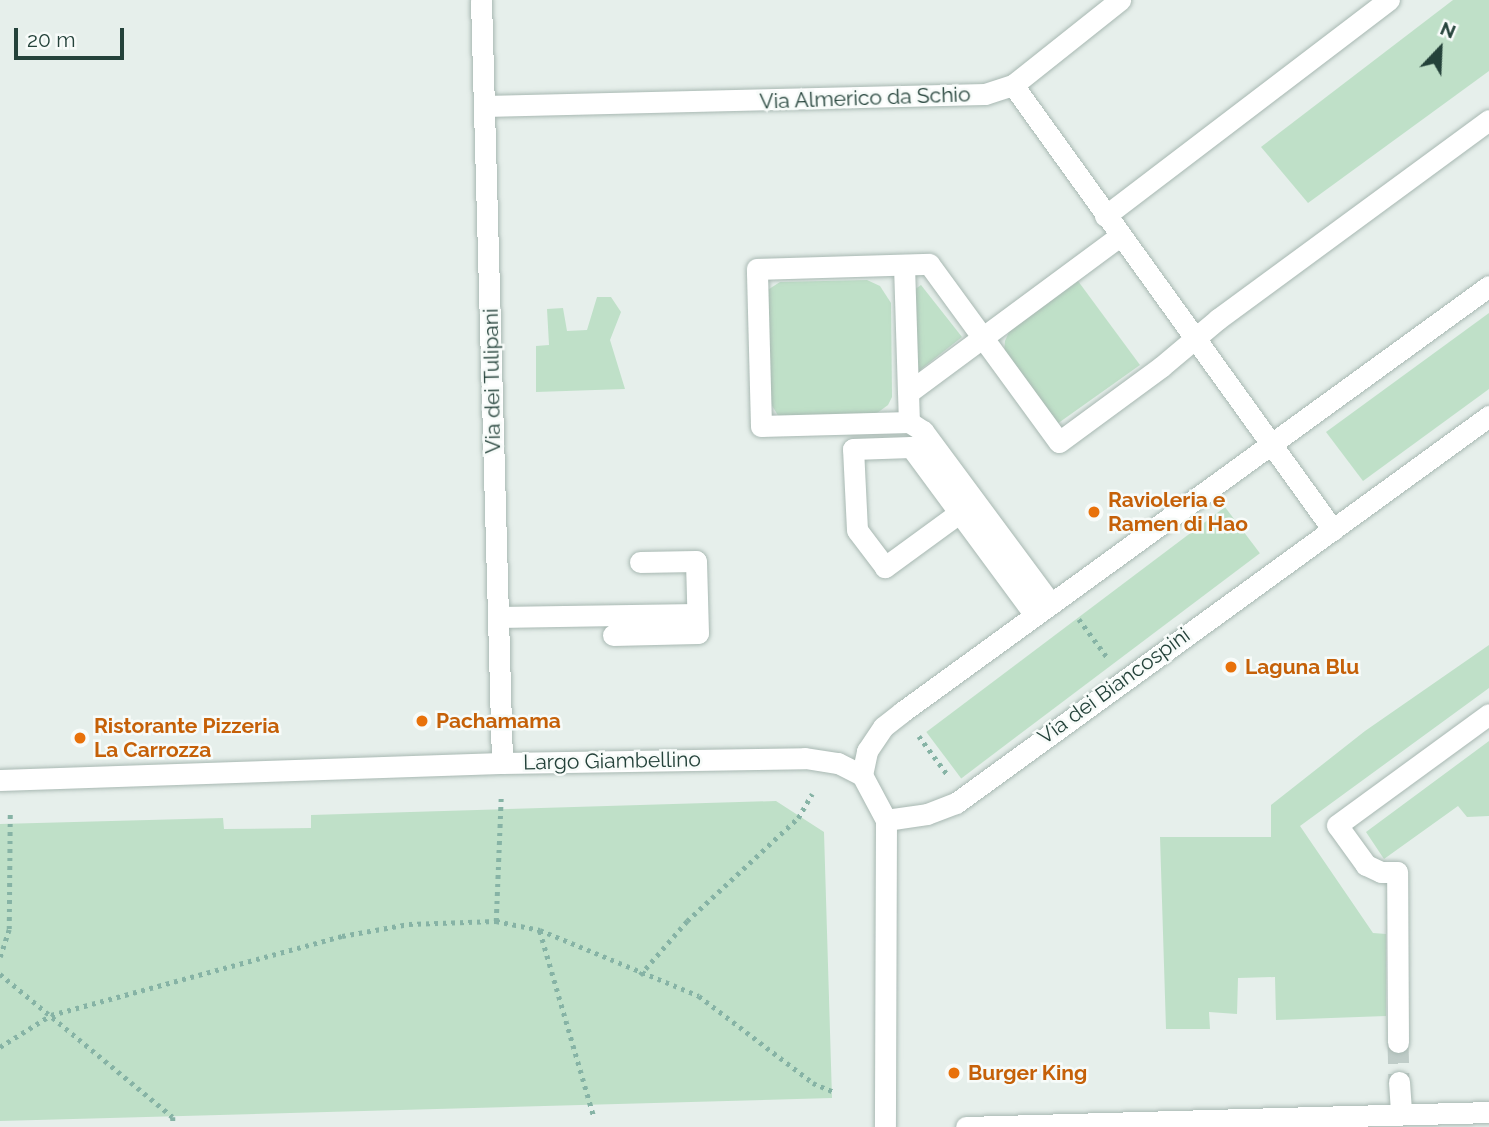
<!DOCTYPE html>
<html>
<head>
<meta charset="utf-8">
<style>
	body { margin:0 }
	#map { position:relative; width:1489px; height:1127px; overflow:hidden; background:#e6efeb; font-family:Raleway,sans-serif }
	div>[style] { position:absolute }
	.green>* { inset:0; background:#bfe0c8; transform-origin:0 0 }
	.minor-tunnel>* { height:21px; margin-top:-10.5px; transform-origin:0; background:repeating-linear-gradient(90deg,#bfccc8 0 21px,transparent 0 31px) }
	.path>* { height:4.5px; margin-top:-2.25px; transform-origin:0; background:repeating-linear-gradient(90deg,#86b3a5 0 3.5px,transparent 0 8.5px) }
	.roads { filter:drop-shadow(0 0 2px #a8b8b2) drop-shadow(0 0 2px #a8b8b2) }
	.minor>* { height:21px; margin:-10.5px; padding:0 10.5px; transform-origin:10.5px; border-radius:10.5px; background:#fff }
	.dots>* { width:19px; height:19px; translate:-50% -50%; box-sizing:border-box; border:4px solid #f7fbf9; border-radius:50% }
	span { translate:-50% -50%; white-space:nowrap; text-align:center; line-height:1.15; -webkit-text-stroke:5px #f7fbf9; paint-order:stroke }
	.street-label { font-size:21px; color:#24423a }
	.food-label { font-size:21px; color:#c56008; font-weight:700 }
	.left { translate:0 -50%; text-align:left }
	.north { position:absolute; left:1405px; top:14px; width:70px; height:70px; -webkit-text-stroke:5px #f7fbf9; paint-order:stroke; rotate:23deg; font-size:19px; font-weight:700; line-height:28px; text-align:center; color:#24423a }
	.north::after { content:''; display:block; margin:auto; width:24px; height:32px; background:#24423a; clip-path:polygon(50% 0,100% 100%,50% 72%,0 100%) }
	.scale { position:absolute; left:14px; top:28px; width:110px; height:32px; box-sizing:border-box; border:4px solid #24423a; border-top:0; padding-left:9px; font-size:21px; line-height:24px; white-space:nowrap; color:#24423a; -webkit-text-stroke:5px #f7fbf9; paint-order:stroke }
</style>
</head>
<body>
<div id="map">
	<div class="green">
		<i style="clip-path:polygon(1453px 0,1489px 0,1489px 71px,1308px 203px,1261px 147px)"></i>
		<i style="clip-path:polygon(867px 280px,880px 286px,891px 303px,892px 397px,888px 405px,873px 416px,779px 417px,766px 396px,766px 291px,780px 282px)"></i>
		<i style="clip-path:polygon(1078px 281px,1140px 365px,1057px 424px,1004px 353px,1005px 341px,1009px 332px)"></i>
		<i style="clip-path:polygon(921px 285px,962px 337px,920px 370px,915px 369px,914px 290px)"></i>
		<i style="clip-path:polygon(597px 297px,611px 297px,621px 312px,610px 340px,625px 389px,536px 392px,536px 346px,549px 345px,547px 309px,563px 308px,567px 331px,587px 330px)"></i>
		<i style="clip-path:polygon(1489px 313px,1489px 389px,1363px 481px,1326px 432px)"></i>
		<i style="left:1225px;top:507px;width:58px;height:374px;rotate:53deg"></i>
		<i style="clip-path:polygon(1489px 645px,1489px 688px,1300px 826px,1373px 933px,1386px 934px,1386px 1016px,1276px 1020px,1275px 977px,1238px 978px,1237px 1014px,1209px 1012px,1210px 1029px,1166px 1029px,1160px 837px,1271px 837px,1271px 805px,1365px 731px)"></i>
		<i style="clip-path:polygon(1489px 741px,1489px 816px,1467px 817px,1458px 806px,1384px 859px,1366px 832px)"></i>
		<i style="clip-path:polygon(776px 801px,824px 832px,832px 1098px,0 1121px,0 824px,223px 818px,224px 829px,311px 828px,311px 815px)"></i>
	</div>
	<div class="minor-tunnel">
		<i style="left:1398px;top:1042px;width:40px;rotate:88.6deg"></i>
	</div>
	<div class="path">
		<i style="left:1079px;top:619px;width:47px;rotate:53.6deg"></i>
		<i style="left:919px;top:736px;width:47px;rotate:53.6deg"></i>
		<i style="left:496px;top:921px;width:125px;rotate:-87.7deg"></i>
		<i style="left:540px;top:931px;width:191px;rotate:73.8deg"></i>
		<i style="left:0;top:957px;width:29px;rotate:-72deg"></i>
		<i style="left:9px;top:929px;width:115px;rotate:-89.5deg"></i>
		<i style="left:0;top:974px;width:224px;rotate:39.6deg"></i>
		<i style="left:173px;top:1117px;width:5px;rotate:90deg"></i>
		<i style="left:640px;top:975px;width:72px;rotate:-49deg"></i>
		<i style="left:687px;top:921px;width:151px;rotate:-42.9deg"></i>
		<i style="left:798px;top:818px;width:28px;rotate:-60deg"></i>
		<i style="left:0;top:1047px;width:60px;rotate:-32.1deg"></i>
		<i style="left:51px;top:1015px;width:302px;rotate:-15.2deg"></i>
		<i style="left:342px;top:936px;width:68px;rotate:-10.2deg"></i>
		<i style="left:409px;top:924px;width:87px;rotate:-2deg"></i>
		<i style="left:496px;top:921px;width:45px;rotate:11.6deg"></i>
		<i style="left:540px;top:930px;width:172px;rotate:22.5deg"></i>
		<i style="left:699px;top:996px;width:143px;rotate:37.3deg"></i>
		<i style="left:813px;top:1083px;width:25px;rotate:23deg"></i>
	</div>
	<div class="roads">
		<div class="minor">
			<i style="left:481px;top:0;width:763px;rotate:88.42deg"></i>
			<i style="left:1013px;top:85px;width:548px;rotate:54.28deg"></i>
			<i style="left:484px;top:106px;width:501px;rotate:-1.37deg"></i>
			<i style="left:985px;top:94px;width:29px;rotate:-18deg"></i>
			<i style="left:1013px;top:85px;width:137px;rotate:-38.5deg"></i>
			<i style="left:1105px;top:216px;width:357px;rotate:-37.3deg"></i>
			<i style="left:904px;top:265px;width:157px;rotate:88.2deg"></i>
			<i style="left:909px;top:422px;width:148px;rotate:178.5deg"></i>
			<i style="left:761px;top:426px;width:157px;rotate:-91.5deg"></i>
			<i style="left:757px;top:269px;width:172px;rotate:-1.7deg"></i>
			<i style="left:929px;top:264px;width:220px;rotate:53.9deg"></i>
			<i style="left:1059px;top:442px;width:127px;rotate:-36.3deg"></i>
			<i style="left:1161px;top:367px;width:75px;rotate:-40.1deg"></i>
			<i style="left:1218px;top:319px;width:336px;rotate:-36.3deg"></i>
			<i style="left:909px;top:392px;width:262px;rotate:-36.5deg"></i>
			<i style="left:909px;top:422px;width:17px;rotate:33deg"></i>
			<i style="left:923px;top:431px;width:215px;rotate:53.5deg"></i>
			<i style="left:959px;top:513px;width:92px;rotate:143.9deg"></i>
			<i style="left:885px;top:567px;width:46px;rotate:-127.1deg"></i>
			<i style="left:857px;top:530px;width:81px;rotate:-92.8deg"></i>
			<i style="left:853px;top:449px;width:58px;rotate:-2deg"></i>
			<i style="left:911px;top:447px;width:209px;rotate:53.6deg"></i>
			<i style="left:498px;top:617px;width:199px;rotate:-0.9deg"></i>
			<i style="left:613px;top:635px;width:85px;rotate:-1.3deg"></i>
			<i style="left:698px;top:633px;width:72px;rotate:-91.6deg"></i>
			<i style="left:696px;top:561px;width:56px;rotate:179deg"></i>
			<i style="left:862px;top:775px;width:25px;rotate:-78deg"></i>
			<i style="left:867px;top:751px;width:29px;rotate:-56deg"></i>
			<i style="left:883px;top:727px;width:24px;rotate:-38deg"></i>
			<i style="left:902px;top:712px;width:725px;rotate:-35.97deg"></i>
			<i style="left:0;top:780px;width:502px;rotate:-1.94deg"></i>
			<i style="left:502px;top:763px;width:303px;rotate:-0.9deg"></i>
			<i style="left:805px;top:758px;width:33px;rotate:9deg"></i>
			<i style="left:838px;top:763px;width:27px;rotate:27deg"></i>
			<i style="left:862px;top:775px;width:51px;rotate:61.9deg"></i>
			<i style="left:886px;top:820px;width:307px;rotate:90.2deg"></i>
			<i style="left:886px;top:820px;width:41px;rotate:-8.3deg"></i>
			<i style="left:927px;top:814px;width:31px;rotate:-21deg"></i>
			<i style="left:956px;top:803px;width:659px;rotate:-35.98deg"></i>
			<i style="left:1398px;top:1042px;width:170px;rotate:-90.3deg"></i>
			<i style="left:1397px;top:872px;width:16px;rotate:180deg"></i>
			<i style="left:1381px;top:872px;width:17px;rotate:-155deg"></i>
			<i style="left:1366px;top:865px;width:49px;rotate:-125.9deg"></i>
			<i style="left:1337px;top:825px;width:188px;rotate:-36.1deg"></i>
			<i style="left:1399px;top:1082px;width:32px;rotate:86deg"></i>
			<i style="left:966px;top:1127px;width:523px;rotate:-1.64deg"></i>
		</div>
	</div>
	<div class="dots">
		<i style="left:1094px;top:512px;background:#e8710a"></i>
		<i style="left:1231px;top:667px;background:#e8710a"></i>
		<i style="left:422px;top:721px;background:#e8710a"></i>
		<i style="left:80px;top:738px;background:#e8710a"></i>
		<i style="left:954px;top:1073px;background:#e8710a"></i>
	</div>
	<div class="street-label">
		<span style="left:865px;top:98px;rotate:-2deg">Via Almerico da Schio</span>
		<span style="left:492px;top:381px;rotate:-91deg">Via dei Tulipani</span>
		<span style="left:1114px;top:686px;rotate:-36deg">Via dei Biancospini</span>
		<span style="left:612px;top:761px;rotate:-1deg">Largo Giambellino</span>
	</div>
	<div class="food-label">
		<span class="left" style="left:1108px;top:512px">Ravioleria e<br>Ramen di Hao</span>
		<span class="left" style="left:1245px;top:667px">Laguna Blu</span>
		<span class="left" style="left:436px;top:721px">Pachamama</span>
		<span class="left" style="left:94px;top:738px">Ristorante Pizzeria<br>La Carrozza</span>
		<span class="left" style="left:968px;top:1073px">Burger King</span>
	</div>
	<div class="north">N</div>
	<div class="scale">20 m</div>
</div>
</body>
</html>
